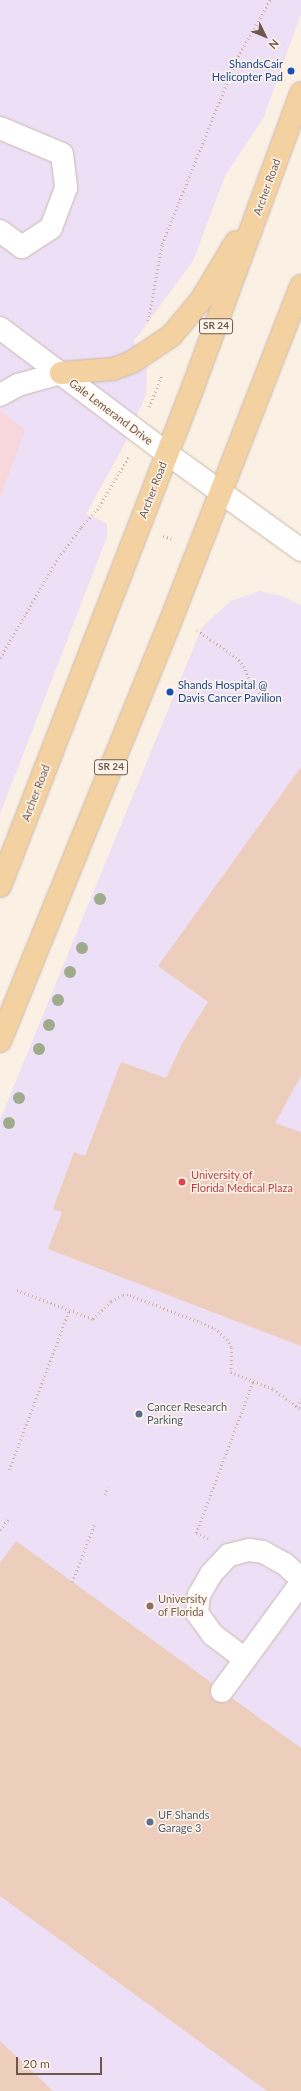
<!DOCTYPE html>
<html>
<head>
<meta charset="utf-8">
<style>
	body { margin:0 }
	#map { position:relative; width:301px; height:2091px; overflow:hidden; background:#faf0e3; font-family:Lato,sans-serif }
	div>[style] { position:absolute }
	.education>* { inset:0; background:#ede0f6 }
	.medical>* { inset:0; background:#f7d7dc }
	.building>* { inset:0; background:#edcebd }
	.path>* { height:2.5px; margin-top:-1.25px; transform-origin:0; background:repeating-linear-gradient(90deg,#d1b1a1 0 1px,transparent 0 4px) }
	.roads { filter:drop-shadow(0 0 1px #c9b7ab) drop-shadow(0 0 1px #c9b7ab) }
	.minor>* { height:22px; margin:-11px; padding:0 11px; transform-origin:11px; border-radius:11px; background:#fff }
	.major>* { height:22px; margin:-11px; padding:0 11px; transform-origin:11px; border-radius:11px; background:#f3d1a1 }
	.trees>* { width:12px; height:12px; margin:-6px; border-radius:50%; background:#9fac8c }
	.dots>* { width:11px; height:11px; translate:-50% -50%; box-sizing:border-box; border:2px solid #fdf4e9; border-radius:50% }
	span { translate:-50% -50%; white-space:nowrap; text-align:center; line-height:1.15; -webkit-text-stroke:3px #fdf4e9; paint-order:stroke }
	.shield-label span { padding:1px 3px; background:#fdf4e9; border:1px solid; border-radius:3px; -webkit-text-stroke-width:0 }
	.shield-label { font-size:10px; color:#6f574c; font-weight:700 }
	.transit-label { font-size:11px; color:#164399 }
	.right { translate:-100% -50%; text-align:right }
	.left { translate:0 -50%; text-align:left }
	.street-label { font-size:11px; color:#6f574c }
	.health-label { font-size:11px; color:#be3a42 }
	.service-label { font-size:11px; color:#4e5e75 }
	.education-label { font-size:11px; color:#785e54 }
	.north { position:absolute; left:245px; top:16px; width:40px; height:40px; -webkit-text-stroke:3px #fdf4e9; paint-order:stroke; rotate:133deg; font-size:11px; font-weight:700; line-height:16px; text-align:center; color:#6f574c }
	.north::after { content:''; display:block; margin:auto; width:14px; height:18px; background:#6f574c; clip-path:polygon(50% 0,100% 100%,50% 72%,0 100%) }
	.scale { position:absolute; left:16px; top:2057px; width:86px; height:18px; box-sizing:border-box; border:2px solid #6f574c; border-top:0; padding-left:5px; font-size:12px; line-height:14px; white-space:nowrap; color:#6f574c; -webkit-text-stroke:3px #fdf4e9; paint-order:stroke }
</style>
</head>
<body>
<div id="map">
	<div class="education">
		<i style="clip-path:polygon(0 0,301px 0,301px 14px,263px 119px,225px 176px,193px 261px,134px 341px,135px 350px,147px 369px,146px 395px,123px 447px,86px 514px,107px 523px,107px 537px,0 814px)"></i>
		<i style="clip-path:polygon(260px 591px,282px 596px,301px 605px,301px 2091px,0 2091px,0 1120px,202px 627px,231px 601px)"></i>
	</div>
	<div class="medical">
		<i style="clip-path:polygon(0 410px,25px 430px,0 498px)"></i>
	</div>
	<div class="building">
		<i style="clip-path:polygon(301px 767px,301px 1076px,275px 1123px,301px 1132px,301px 1346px,48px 1249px,62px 1212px,53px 1209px,74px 1152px,85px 1156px,121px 1062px,166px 1078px,182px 1044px,208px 1002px,158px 966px)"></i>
		<i style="clip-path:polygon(16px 1541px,212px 1683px,210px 1696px,215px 1701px,227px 1703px,232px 1698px,301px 1748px,301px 2091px,267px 2091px,0 1896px,0 1563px)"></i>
		<i style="clip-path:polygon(0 2041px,53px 2091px,0 2091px)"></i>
	</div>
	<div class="path">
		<i style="left:148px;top:321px;width:78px;rotate:-79.7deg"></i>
		<i style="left:162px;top:244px;width:198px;rotate:-68.1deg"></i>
		<i style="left:236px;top:60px;width:69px;rotate:-60.5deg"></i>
		<i style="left:149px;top:407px;width:31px;rotate:-68deg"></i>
		<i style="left:161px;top:378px;width:3px;rotate:-108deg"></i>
		<i style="left:163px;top:536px;width:9px;rotate:18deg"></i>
		<i style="left:197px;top:630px;width:47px;rotate:34.7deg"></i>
		<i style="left:236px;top:657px;width:12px;rotate:48deg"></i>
		<i style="left:244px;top:666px;width:18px;rotate:68deg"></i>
		<i style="left:251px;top:683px;width:18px;rotate:47deg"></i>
		<i style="left:0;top:658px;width:112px;rotate:-60deg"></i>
		<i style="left:56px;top:561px;width:42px;rotate:-53.7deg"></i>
		<i style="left:81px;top:527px;width:23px;rotate:-47deg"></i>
		<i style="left:97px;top:510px;width:63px;rotate:-59.3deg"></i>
		<i style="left:17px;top:1290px;width:81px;rotate:20.9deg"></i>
		<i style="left:93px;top:1319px;width:25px;rotate:-45deg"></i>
		<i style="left:111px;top:1301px;width:13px;rotate:-27deg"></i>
		<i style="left:123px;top:1295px;width:7px"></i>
		<i style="left:130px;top:1295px;width:91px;rotate:21.2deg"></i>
		<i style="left:215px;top:1328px;width:16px;rotate:43deg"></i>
		<i style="left:227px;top:1339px;width:10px;rotate:61deg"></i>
		<i style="left:232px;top:1348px;width:24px;rotate:92deg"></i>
		<i style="left:231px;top:1372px;width:45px;rotate:22deg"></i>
		<i style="left:273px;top:1389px;width:34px;rotate:36deg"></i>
		<i style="left:296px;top:1406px;width:8px;rotate:-50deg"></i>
		<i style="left:9px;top:1470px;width:171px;rotate:-69.4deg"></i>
		<i style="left:105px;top:1495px;width:8px;rotate:-76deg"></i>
		<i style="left:0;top:1530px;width:15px;rotate:-53deg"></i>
		<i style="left:208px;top:1539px;width:13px;rotate:-153deg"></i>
		<i style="left:196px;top:1533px;width:162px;rotate:-69.4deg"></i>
		<i style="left:72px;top:1582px;width:63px;rotate:-68.7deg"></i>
	</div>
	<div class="roads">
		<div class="minor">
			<i style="left:0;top:128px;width:67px;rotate:22.8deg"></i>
			<i style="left:62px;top:154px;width:34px;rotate:83deg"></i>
			<i style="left:66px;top:188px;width:43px;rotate:110.6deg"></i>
			<i style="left:51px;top:228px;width:35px;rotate:147deg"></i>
			<i style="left:22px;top:247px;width:27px;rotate:-144deg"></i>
			<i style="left:0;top:328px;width:210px;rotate:36.9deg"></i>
			<i style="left:168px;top:454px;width:164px;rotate:35.8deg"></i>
			<i style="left:0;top:395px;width:21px;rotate:-29deg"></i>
			<i style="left:18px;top:385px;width:45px;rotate:-15.6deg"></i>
			<i style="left:245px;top:1659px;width:40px;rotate:-143deg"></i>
			<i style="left:213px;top:1635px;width:27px;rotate:-126deg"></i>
			<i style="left:197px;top:1613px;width:18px;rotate:-84deg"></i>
			<i style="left:199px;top:1595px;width:24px;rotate:-60deg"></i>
			<i style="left:211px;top:1574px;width:26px;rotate:-47deg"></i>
			<i style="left:229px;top:1555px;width:21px;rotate:-14deg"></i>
			<i style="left:249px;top:1550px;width:14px;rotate:8deg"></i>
			<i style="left:263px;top:1552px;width:25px;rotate:29deg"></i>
			<i style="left:285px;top:1564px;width:22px;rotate:43deg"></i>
			<i style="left:222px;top:1691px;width:134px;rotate:-53.8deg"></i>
		</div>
		<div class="major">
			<i style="left:61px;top:373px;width:52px;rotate:-4.4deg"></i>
			<i style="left:113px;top:369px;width:20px;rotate:-20deg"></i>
			<i style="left:132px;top:362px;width:47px;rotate:-33.7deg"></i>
			<i style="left:171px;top:336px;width:48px;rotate:-50deg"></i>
			<i style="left:202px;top:299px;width:66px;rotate:-59.2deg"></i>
			<i style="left:0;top:886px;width:535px;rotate:-68.85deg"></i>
			<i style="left:193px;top:387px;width:313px;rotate:-69.8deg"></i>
			<i style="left:0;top:1041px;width:449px;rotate:-67.9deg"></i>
			<i style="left:169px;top:625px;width:364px;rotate:-68.7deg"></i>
		</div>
	</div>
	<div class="trees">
		<i style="left:100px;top:899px"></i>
		<i style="left:82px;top:948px"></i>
		<i style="left:70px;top:972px"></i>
		<i style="left:58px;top:1000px"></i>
		<i style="left:49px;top:1025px"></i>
		<i style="left:39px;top:1049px"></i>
		<i style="left:19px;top:1098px"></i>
		<i style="left:9px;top:1123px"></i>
	</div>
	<div class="dots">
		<i style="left:291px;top:71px;background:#1a4fb4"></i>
		<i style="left:170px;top:692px;background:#1a4fb4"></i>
		<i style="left:182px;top:1182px;background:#e0444e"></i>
		<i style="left:139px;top:1414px;background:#5c6f8a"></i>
		<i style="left:150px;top:1606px;background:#8d6e63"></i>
		<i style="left:150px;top:1822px;background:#5c6f8a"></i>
	</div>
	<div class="shield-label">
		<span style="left:216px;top:326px">SR 24</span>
		<span style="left:111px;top:767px">SR 24</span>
	</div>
	<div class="transit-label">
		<span class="right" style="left:283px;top:71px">ShandsCair<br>Helicopter Pad</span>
		<span class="left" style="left:178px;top:692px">Shands Hospital @<br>Davis Cancer Pavilion</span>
	</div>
	<div class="street-label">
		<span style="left:267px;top:187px;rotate:-70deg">Archer Road</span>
		<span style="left:111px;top:412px;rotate:37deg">Gale Lemerand Drive</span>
		<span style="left:153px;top:490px;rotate:-69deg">Archer Road</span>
		<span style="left:36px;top:793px;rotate:-69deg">Archer Road</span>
	</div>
	<div class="health-label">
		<span class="left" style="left:191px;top:1182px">University of<br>Florida Medical Plaza</span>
	</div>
	<div class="service-label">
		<span class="left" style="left:147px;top:1414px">Cancer Research<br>Parking</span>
		<span class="left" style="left:158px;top:1822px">UF Shands<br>Garage 3</span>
	</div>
	<div class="education-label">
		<span class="left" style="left:158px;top:1606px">University<br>of Florida</span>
	</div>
	<div class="north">N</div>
	<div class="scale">20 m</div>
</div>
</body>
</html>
